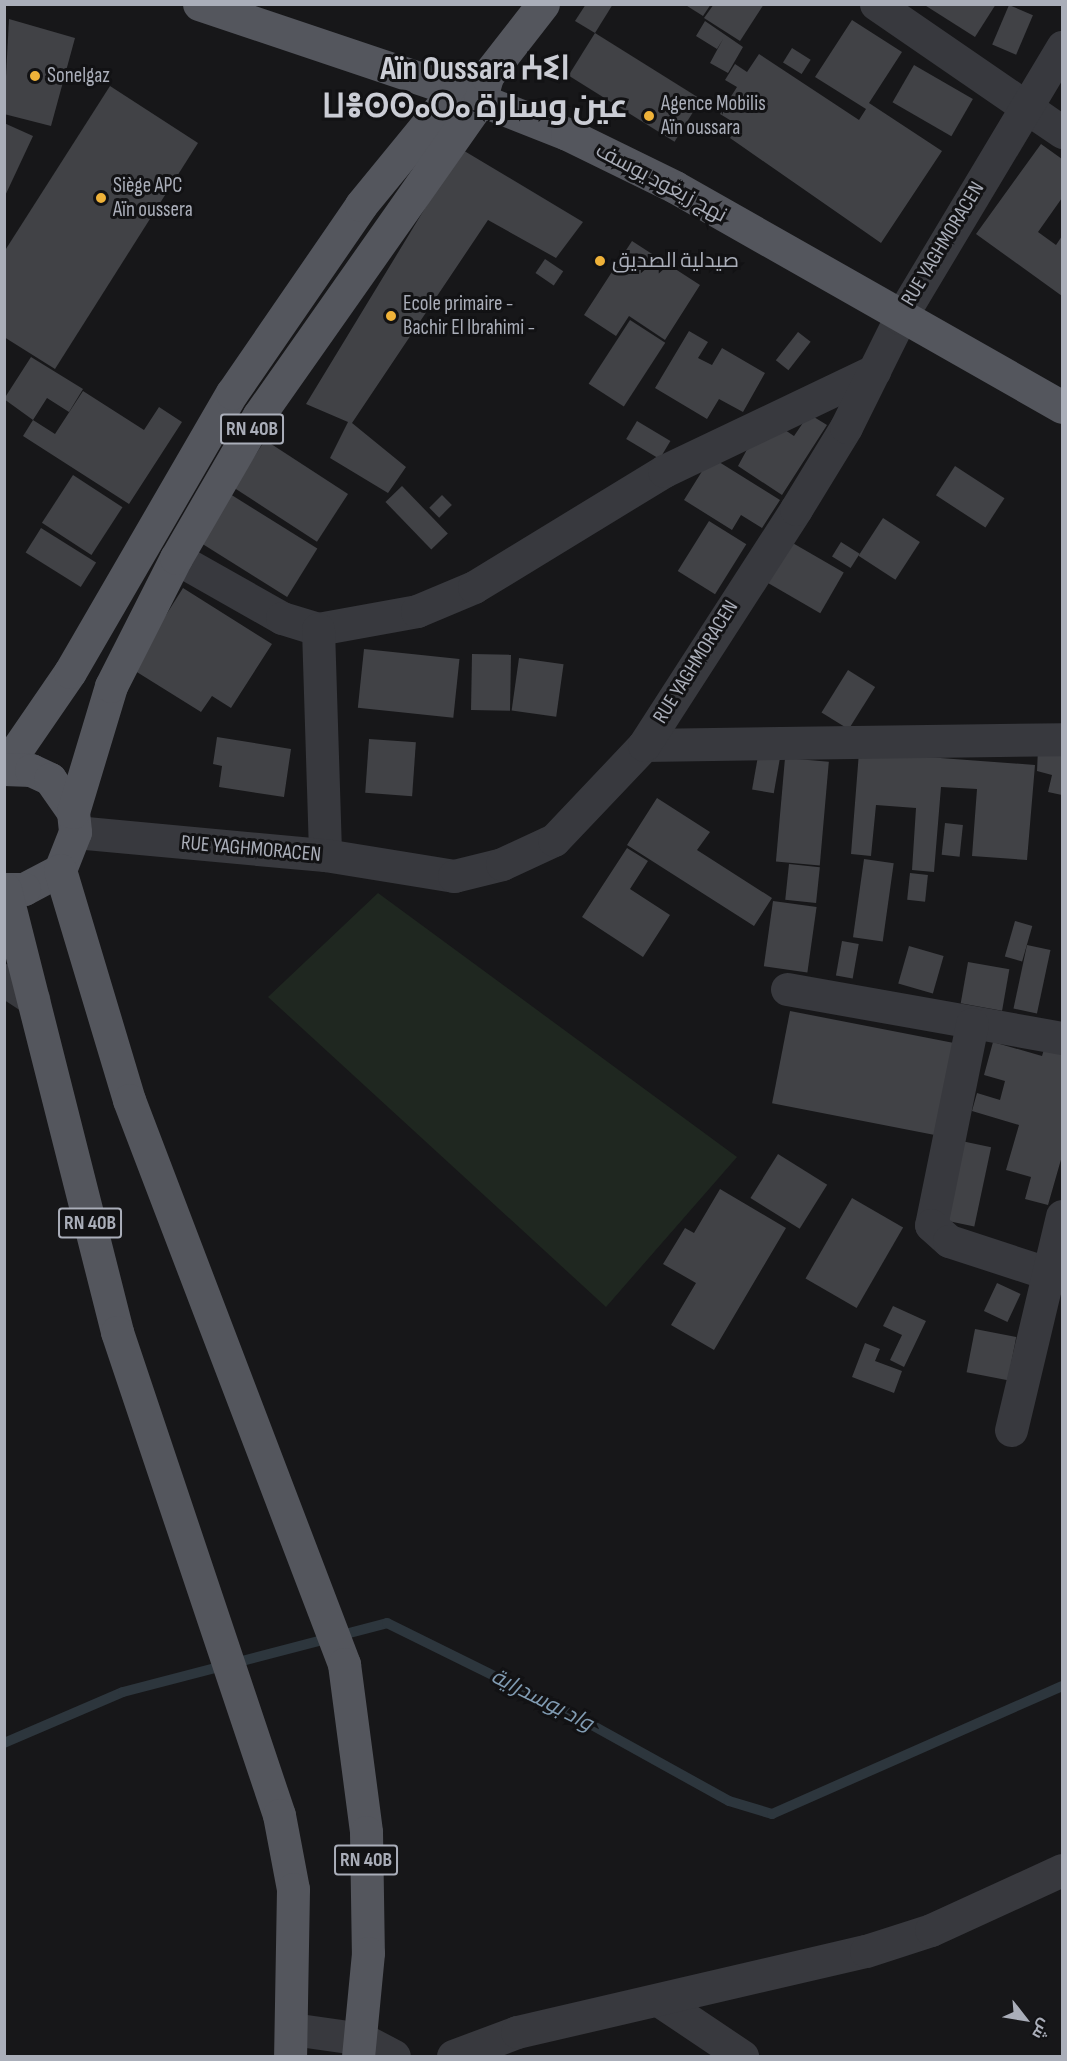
<!DOCTYPE html>
<html>
<head>
<meta charset="utf-8">
<style>
	body { margin:0 }
	#map { position:relative; width:1067px; height:2061px; overflow:hidden; background:#171719; font-family:"Sofia Sans Condensed",Cairo,"Noto Sans Tifinagh",sans-serif }
	div>[style] { position:absolute }
	.green>* { inset:0; background:#1f2720 }
	.stream>* { height:10px; margin:-5px; padding:0 5px; transform-origin:5px; border-radius:5px; background:#2d363d }
	.building>* { inset:0; background:#414246; transform-origin:0 0 }
	.minor>* { height:33px; margin:-16.5px; padding:0 16.5px; transform-origin:16.5px; border-radius:16.5px; background:#38393e }
	.major>* { height:33px; margin:-16.5px; padding:0 16.5px; transform-origin:16.5px; border-radius:16.5px; background:#54565d }
	.dots>* { width:16px; height:16px; translate:-50% -50%; box-sizing:border-box; border:3px solid #121214; border-radius:50% }
	span { translate:-50% -50%; white-space:nowrap; text-align:center; line-height:1.15; -webkit-text-stroke:6px #121214; paint-order:stroke }
	.shield-label span { padding:2px 4px; background:#121214; border:2px solid; border-radius:4px; -webkit-text-stroke-width:0 }
	.shield-label { font-size:20px; color:#aaaeb9; font-weight:700 }
	.poi-label { font-size:21px; color:#aaaeb9 }
	.left { translate:0 -50%; text-align:left }
	.street-label { font-size:21px; color:#aaaeb9 }
	.water-label { font-size:22px; color:#819cb3; font-style:italic }
	.town-label { font-size:33px; color:#cbcdd5; font-weight:700 }
	.frame { position:absolute; inset:0; border:6px solid #aaaeb9; pointer-events:none }
	.north { position:absolute; left:995px; top:1989px; width:60px; height:60px; -webkit-text-stroke:4px #121214; paint-order:stroke; rotate:121deg; font-size:16px; font-weight:700; line-height:24px; text-align:center; color:#aaaeb9 }
	.north::after { content:''; display:block; margin:auto; width:21px; height:27px; background:#aaaeb9; clip-path:polygon(50% 0,100% 100%,50% 72%,0 100%) }
</style>
</head>
<body>
<div id="map">
	<div class="green">
		<i style="clip-path:polygon(378px 893px,737px 1157px,606px 1307px,268px 997px)"></i>
	</div>
	<div class="stream">
		<i style="left:4px;top:1743px;width:129px;rotate:-23.2deg"></i>
		<i style="left:123px;top:1692px;width:273px;rotate:-14.6deg"></i>
		<i style="left:387px;top:1623px;width:216px;rotate:26.3deg"></i>
		<i style="left:581px;top:1719px;width:169px;rotate:29deg"></i>
		<i style="left:729px;top:1801px;width:45px;rotate:16.8deg"></i>
		<i style="left:772px;top:1814px;width:317px;rotate:-23.8deg"></i>
	</div>
	<div class="building">
		<i style="clip-path:polygon(586px 4px,613px 4px,595px 33px,575px 21px)"></i>
		<i style="clip-path:polygon(684px 4px,711px 4px,703px 16px)"></i>
		<i style="clip-path:polygon(714px 4px,764px 4px,740px 41px,704px 18px)"></i>
		<i style="clip-path:polygon(923px 4px,996px 4px,975px 37px)"></i>
		<i style="left:1009px;top:5px;width:26px;height:43px;rotate:23deg"></i>
		<i style="clip-path:polygon(9px 19px,75px 38px,51px 126px,4px 114px)"></i>
		<i style="clip-path:polygon(852px 20px,902px 52px,869px 103px,942px 151px,881px 243px,730px 138px,738px 125px,720px 114px,737px 87px,725px 80px,735px 64px,747px 72px,759px 54px,859px 120px,866px 109px,815px 77px)"></i>
		<i style="clip-path:polygon(705px 21px,743px 47px,728px 73px,710px 63px,723px 39px,717px 49px,696px 36px)"></i>
		<i style="left:595px;top:33px;width:125px;height:50px;rotate:32deg"></i>
		<i style="left:792px;top:48px;width:22px;height:17px;rotate:32deg"></i>
		<i style="left:914px;top:65px;width:68px;height:43px;rotate:30deg"></i>
		<i style="clip-path:polygon(110px 86px,198px 143px,55px 369px,4px 337px,4px 252px)"></i>
		<i style="clip-path:polygon(4px 123px,33px 136px,4px 198px)"></i>
		<i style="clip-path:polygon(1041px 144px,1062px 159px,1062px 198px,1038px 232px,1056px 245px,1062px 236px,1062px 296px,976px 234px)"></i>
		<i style="clip-path:polygon(461px 149px,583px 222px,556px 258px,488px 220px,352px 423px,406px 467px,388px 493px,330px 458px,348px 422px,306px 404px)"></i>
		<i style="clip-path:polygon(632px 241px,700px 285px,665px 340px,629px 316px,616px 336px,584px 315px)"></i>
		<i style="left:545px;top:259px;width:22px;height:17px;rotate:34deg"></i>
		<i style="left:630px;top:320px;width:42px;height:76px;rotate:33deg"></i>
		<i style="clip-path:polygon(689px 331px,708px 342px,698px 358px,712px 365px,722px 348px,765px 373px,743px 412px,719px 399px,707px 419px,655px 388px)"></i>
		<i style="left:798px;top:332px;width:16px;height:36px;rotate:38deg"></i>
		<i style="clip-path:polygon(31px 357px,83px 389px,69px 412px,47px 398px,33px 420px,55px 434px,83px 391px,144px 430px,159px 407px,182px 422px,129px 504px,23px 436px,33px 420px,4px 399px)"></i>
		<i style="clip-path:polygon(809px 414px,827px 425px,782px 495px,738px 466px,750px 444px,779px 426px,794px 436px)"></i>
		<i style="left:637px;top:421px;width:39px;height:21px;rotate:31deg"></i>
		<i style="left:265px;top:440px;width:99px;height:57px;rotate:33deg"></i>
		<i style="clip-path:polygon(711px 457px,780px 500px,762px 528px,741px 515px,732px 530px,684px 500px)"></i>
		<i style="left:955px;top:466px;width:59px;height:35px;rotate:33deg"></i>
		<i style="left:73px;top:475px;width:59px;height:57px;rotate:33deg"></i>
		<i style="left:402px;top:486px;width:66px;height:23px;rotate:46deg"></i>
		<i style="left:230px;top:494px;width:103px;height:57px;rotate:32deg"></i>
		<i style="left:442px;top:495px;width:14px;height:18px;rotate:45deg"></i>
		<i style="left:883px;top:518px;width:44px;height:45px;rotate:33deg"></i>
		<i style="left:709px;top:521px;width:44px;height:59px;rotate:32deg"></i>
		<i style="left:41px;top:528px;width:65px;height:29px;rotate:32deg"></i>
		<i style="left:784px;top:538px;width:69px;height:47px;rotate:30deg"></i>
		<i style="left:841px;top:542px;width:22px;height:17px;rotate:32deg"></i>
		<i style="clip-path:polygon(183px 588px,272px 644px,231px 708px,212px 696px,201px 712px,132px 669px)"></i>
		<i style="left:364px;top:649px;width:96px;height:59px;rotate:6deg"></i>
		<i style="left:472px;top:654px;width:39px;height:56px;rotate:1deg"></i>
		<i style="left:519px;top:658px;width:45px;height:53px;rotate:8deg"></i>
		<i style="left:848px;top:670px;width:32px;height:50px;rotate:32deg"></i>
		<i style="clip-path:polygon(217px 737px,291px 749px,284px 797px,219px 787px,222px 766px,213px 764px)"></i>
		<i style="left:369px;top:739px;width:47px;height:54px;rotate:4deg"></i>
		<i style="clip-path:polygon(1038px 749px,1062px 753px,1062px 795px,1048px 792px,1052px 775px,1037px 771px)"></i>
		<i style="clip-path:polygon(859px 752px,1035px 765px,1027px 860px,972px 856px,977px 789px,941px 787px,934px 872px,912px 870px,916px 808px,876px 805px,871px 856px,851px 854px)"></i>
		<i style="left:758px;top:756px;width:22px;height:34px;rotate:10deg"></i>
		<i style="left:785px;top:758px;width:44px;height:104px;rotate:5deg"></i>
		<i style="clip-path:polygon(657px 798px,710px 832px,697px 850px,772px 898px,754px 926px,627px 845px)"></i>
		<i style="left:945px;top:823px;width:18px;height:32px;rotate:6deg"></i>
		<i style="clip-path:polygon(627px 848px,648px 861px,630px 889px,670px 915px,643px 957px,582px 917px)"></i>
		<i style="left:864px;top:859px;width:30px;height:79px;rotate:8deg"></i>
		<i style="left:789px;top:864px;width:31px;height:36px;rotate:6deg"></i>
		<i style="left:910px;top:873px;width:18px;height:27px;rotate:6deg"></i>
		<i style="left:773px;top:901px;width:44px;height:66px;rotate:8deg"></i>
		<i style="left:1015px;top:921px;width:18px;height:37px;rotate:16deg"></i>
		<i style="left:842px;top:941px;width:17px;height:35px;rotate:10deg"></i>
		<i style="left:1027px;top:945px;width:24px;height:65px;rotate:12deg"></i>
		<i style="left:909px;top:946px;width:36px;height:39px;rotate:16deg"></i>
		<i style="left:968px;top:962px;width:42px;height:42px;rotate:10deg"></i>
		<i style="left:790px;top:1011px;width:171px;height:94px;rotate:11deg"></i>
		<i style="clip-path:polygon(993px 1042px,1042px 1056px,1045px 1046px,1062px 1051px,1062px 1156px,1048px 1205px,1025px 1199px,1031px 1177px,1006px 1170px,1019px 1125px,972px 1111px,977px 1093px,1000px 1100px,1005px 1081px,984px 1075px)"></i>
		<i style="left:952px;top:1139px;width:40px;height:81px;rotate:12deg"></i>
		<i style="left:778px;top:1154px;width:58px;height:52px;rotate:32deg"></i>
		<i style="clip-path:polygon(720px 1189px,786px 1228px,714px 1350px,671px 1325px,696px 1283px,663px 1264px,685px 1228px,694px 1233px)"></i>
		<i style="left:852px;top:1198px;width:59px;height:93px;rotate:30deg"></i>
		<i style="left:997px;top:1283px;width:26px;height:31px;rotate:25deg"></i>
		<i style="clip-path:polygon(893px 1306px,926px 1321px,904px 1367px,890px 1360px,902px 1335px,883px 1326px)"></i>
		<i style="left:975px;top:1329px;width:42px;height:44px;rotate:11deg"></i>
		<i style="clip-path:polygon(865px 1343px,880px 1349px,875px 1361px,902px 1371px,894px 1393px,852px 1377px)"></i>
	</div>
	<div class="minor">
		<i style="left:876px;top:4px;width:226px;rotate:34.5deg"></i>
		<i style="left:176px;top:558px;width:122px;rotate:29.5deg"></i>
		<i style="left:282px;top:618px;width:38px;rotate:17deg"></i>
		<i style="left:318px;top:629px;width:101px;rotate:-10.3deg"></i>
		<i style="left:417px;top:611px;width:62px;rotate:-22.8deg"></i>
		<i style="left:474px;top:587px;width:223px;rotate:-31.4deg"></i>
		<i style="left:664px;top:471px;width:233px;rotate:-25.5deg"></i>
		<i style="left:318px;top:629px;width:226px;rotate:88.2deg"></i>
		<i style="left:644px;top:745px;width:418px;rotate:-0.8deg"></i>
		<i style="left:75px;top:832px;width:251px;rotate:5.3deg"></i>
		<i style="left:325px;top:855px;width:131px;rotate:9.2deg"></i>
		<i style="left:454px;top:876px;width:49px;rotate:-14deg"></i>
		<i style="left:502px;top:864px;width:57px;rotate:-24.8deg"></i>
		<i style="left:554px;top:840px;width:131px;rotate:-46.5deg"></i>
		<i style="left:644px;top:745px;width:281px;rotate:-57.2deg"></i>
		<i style="left:796px;top:509px;width:96px;rotate:-58.6deg"></i>
		<i style="left:846px;top:427px;width:122px;rotate:-63.6deg"></i>
		<i style="left:900px;top:318px;width:316px;rotate:-59.1deg"></i>
		<i style="left:4px;top:980px;width:35px;rotate:33deg"></i>
		<i style="left:787px;top:989px;width:279px;rotate:10.1deg"></i>
		<i style="left:972px;top:1024px;width:205px;rotate:101.5deg"></i>
		<i style="left:931px;top:1225px;width:24px;rotate:42deg"></i>
		<i style="left:949px;top:1241px;width:119px;rotate:18.1deg"></i>
		<i style="left:1011px;top:1430px;width:220px;rotate:-76.6deg"></i>
		<i style="left:660px;top:2001px;width:99px;rotate:33.9deg"></i>
		<i style="left:292px;top:2029px;width:71px;rotate:8.1deg"></i>
		<i style="left:362px;top:2039px;width:36px;rotate:28deg"></i>
		<i style="left:453px;top:2056px;width:68px;rotate:-20.6deg"></i>
		<i style="left:517px;top:2032px;width:358px;rotate:-13.1deg"></i>
		<i style="left:866px;top:1951px;width:68px;rotate:-17.9deg"></i>
		<i style="left:931px;top:1930px;width:144px;rotate:-24.6deg"></i>
	</div>
	<div class="major">
		<i style="left:199px;top:4px;width:270px;rotate:18.6deg"></i>
		<i style="left:455px;top:90px;width:120px;rotate:21.4deg"></i>
		<i style="left:567px;top:134px;width:120px;rotate:26.1deg"></i>
		<i style="left:675px;top:187px;width:445px;rotate:29.6deg"></i>
		<i style="left:4px;top:768px;width:116px;rotate:-55.5deg"></i>
		<i style="left:70px;top:672px;width:323px;rotate:-59.9deg"></i>
		<i style="left:232px;top:393px;width:228px;rotate:-55.5deg"></i>
		<i style="left:361px;top:205px;width:149px;rotate:-50.7deg"></i>
		<i style="left:455px;top:90px;width:21px;rotate:-23deg"></i>
		<i style="left:4px;top:769px;width:27px;rotate:2deg"></i>
		<i style="left:31px;top:770px;width:21px;rotate:25deg"></i>
		<i style="left:50px;top:779px;width:40px;rotate:55.1deg"></i>
		<i style="left:73px;top:812px;width:20px;rotate:84deg"></i>
		<i style="left:75px;top:832px;width:41px;rotate:111.5deg"></i>
		<i style="left:60px;top:870px;width:41px;rotate:152.2deg"></i>
		<i style="left:24px;top:889px;width:20px;rotate:180deg"></i>
		<i style="left:73px;top:812px;width:132px;rotate:-73.2deg"></i>
		<i style="left:111px;top:686px;width:144px;rotate:-63.1deg"></i>
		<i style="left:176px;top:558px;width:165px;rotate:-59.9deg"></i>
		<i style="left:259px;top:415px;width:384px;rotate:-54.9deg"></i>
		<i style="left:480px;top:101px;width:26px;rotate:-74deg"></i>
		<i style="left:487px;top:76px;width:91px;rotate:-52.1deg"></i>
		<i style="left:60px;top:870px;width:240px;rotate:73.3deg"></i>
		<i style="left:129px;top:1100px;width:604px;rotate:69.13deg"></i>
		<i style="left:344px;top:1664px;width:169px;rotate:82.5deg"></i>
		<i style="left:366px;top:1832px;width:121px;rotate:89.1deg"></i>
		<i style="left:368px;top:1953px;width:103px;rotate:95.5deg"></i>
		<i style="left:5px;top:889px;width:457px;rotate:75.8deg"></i>
		<i style="left:117px;top:1332px;width:509px;rotate:71.46deg"></i>
		<i style="left:279px;top:1815px;width:75px;rotate:79.3deg"></i>
		<i style="left:293px;top:1889px;width:167px;rotate:91deg"></i>
	</div>
	<div class="dots">
		<i style="left:35px;top:76px;background:#efb239"></i>
		<i style="left:649px;top:116px;background:#efb239"></i>
		<i style="left:101px;top:198px;background:#efb239"></i>
		<i style="left:600px;top:261px;background:#efb239"></i>
		<i style="left:391px;top:316px;background:#efb239"></i>
	</div>
	<div class="shield-label">
		<span style="left:252px;top:429px">RN 40B</span>
		<span style="left:90px;top:1223px">RN 40B</span>
		<span style="left:366px;top:1860px">RN 40B</span>
	</div>
	<div class="poi-label">
		<span class="left" style="left:47px;top:76px">Sonelgaz</span>
		<span class="left" style="left:661px;top:116px">Agence Mobilis<br>Aïn oussara</span>
		<span class="left" style="left:113px;top:198px">Siège APC<br>Aïn oussera</span>
		<span class="left" style="left:612px;top:261px">صيدلية الصديق</span>
		<span class="left" style="left:403px;top:316px">Ecole primaire -<br>Bachir El Ibrahimi -</span>
	</div>
	<div class="street-label">
		<span style="left:661px;top:183px;rotate:28deg">نهج زيغود يوسف</span>
		<span style="left:943px;top:244px;rotate:-59deg">RUE YAGHMORACEN</span>
		<span style="left:696px;top:662px;rotate:-58deg">RUE YAGHMORACEN</span>
		<span style="left:251px;top:849px;rotate:5deg">RUE YAGHMORACEN</span>
	</div>
	<div class="water-label">
		<span style="left:542px;top:1700px;rotate:27deg">واد بوسدراية</span>
	</div>
	<div class="town-label">
		<span style="left:475px;top:89px">Aïn Oussara ⵄⵉⵏ<br>ⵡⴻⵙⵙⴰⵔⴰ عين وسارة</span>
	</div>
	<div class="frame"></div>
	<div class="north">ش</div>
</div>
</body>
</html>
